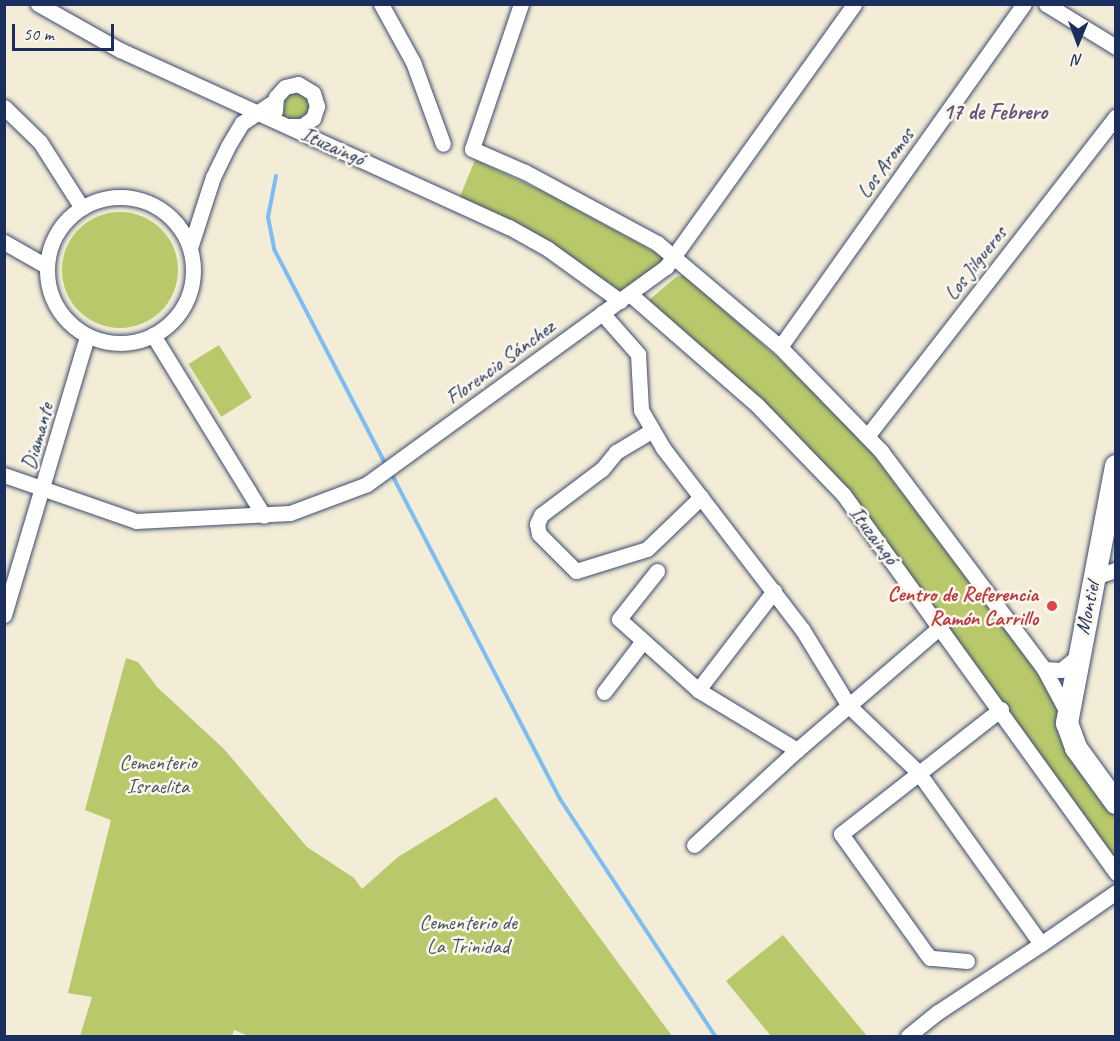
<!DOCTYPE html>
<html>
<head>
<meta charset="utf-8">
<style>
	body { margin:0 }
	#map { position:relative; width:1120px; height:1041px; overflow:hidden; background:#f3ecd6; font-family:Caveat,sans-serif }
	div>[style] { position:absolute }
	.green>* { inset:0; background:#b8c86b; transform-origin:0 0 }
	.round { border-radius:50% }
	.stream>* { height:4px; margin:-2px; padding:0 2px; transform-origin:2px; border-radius:2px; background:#7dbef2 }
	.roads { filter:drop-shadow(0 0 2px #3b4b70) drop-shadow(0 0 2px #3b4b70) }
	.street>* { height:15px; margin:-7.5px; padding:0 7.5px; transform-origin:7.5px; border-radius:7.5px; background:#fff }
	.street>.ring { margin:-7.5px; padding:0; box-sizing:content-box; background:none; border:15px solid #fff; border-radius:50% }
	.secondary>* { height:22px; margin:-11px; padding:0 11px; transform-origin:11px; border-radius:11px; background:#fff }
	.dots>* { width:16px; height:16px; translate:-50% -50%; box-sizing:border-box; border:3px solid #fbf7ec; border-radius:50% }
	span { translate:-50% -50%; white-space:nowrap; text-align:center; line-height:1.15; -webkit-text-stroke:5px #fbf7ec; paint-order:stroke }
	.street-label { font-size:21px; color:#1b2f5e }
	.health-label { font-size:21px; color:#be3a42; font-weight:700 }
	.right { translate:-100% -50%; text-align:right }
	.park-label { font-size:21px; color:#425561 }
	.neighbourhood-label { font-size:22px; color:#60567d; font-weight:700 }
	.frame { position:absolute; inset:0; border:6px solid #1b2f5e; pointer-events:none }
	.north { position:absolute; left:1048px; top:12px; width:60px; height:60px; -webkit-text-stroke:4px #fbf7ec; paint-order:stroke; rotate:181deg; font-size:16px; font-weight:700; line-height:24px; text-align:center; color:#1b2f5e }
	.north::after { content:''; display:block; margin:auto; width:21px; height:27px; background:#1b2f5e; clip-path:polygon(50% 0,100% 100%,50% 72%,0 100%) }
	.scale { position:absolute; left:12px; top:24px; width:102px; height:27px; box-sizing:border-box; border:3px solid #1b2f5e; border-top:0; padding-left:8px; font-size:18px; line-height:21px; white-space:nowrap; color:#1b2f5e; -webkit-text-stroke:4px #fbf7ec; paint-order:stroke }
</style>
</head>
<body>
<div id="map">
	<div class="green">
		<i class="round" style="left:280px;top:91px;width:30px;height:30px"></i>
		<i style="clip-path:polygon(475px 160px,544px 192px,662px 256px,665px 261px,621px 292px,566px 255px,459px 199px)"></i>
		<i class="round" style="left:62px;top:212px;width:116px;height:116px"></i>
		<i style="clip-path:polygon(684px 275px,786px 365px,866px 445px,1038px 673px,1052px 695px,1069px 752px,1115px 816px,1115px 863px,863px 511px,648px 301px,676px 277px)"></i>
		<i style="left:219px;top:345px;width:62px;height:36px;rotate:58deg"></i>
		<i style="clip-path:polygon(126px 658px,138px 662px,158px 688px,224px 749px,307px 847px,354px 878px,362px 889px,398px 857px,496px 797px,672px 1036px,249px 1036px,234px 1030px,232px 1036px,80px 1036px,92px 997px,68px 993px,111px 820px,85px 810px)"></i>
		<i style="clip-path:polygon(783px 935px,867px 1036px,771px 1036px,726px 981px)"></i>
	</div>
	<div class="stream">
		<i style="left:276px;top:176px;width:42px;rotate:101deg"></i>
		<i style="left:268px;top:217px;width:33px;rotate:79deg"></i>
		<i style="left:274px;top:249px;width:243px;rotate:62.6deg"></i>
		<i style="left:390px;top:471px;width:369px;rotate:62.6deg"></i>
		<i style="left:560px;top:799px;width:283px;rotate:56.8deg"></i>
	</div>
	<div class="roads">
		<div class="street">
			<i style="left:38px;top:4px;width:94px;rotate:29.3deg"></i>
			<i style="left:120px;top:50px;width:427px;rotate:24.5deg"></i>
			<i style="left:509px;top:227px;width:45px;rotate:29.4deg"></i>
			<i style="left:548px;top:249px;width:89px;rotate:35.8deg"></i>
			<i style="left:381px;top:4px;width:66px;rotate:61.1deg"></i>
			<i style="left:413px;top:62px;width:87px;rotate:69.9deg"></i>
			<i style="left:521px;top:4px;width:153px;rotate:108.7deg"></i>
			<i style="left:472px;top:149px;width:58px;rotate:23.5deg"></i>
			<i style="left:525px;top:172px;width:150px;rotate:28.3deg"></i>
			<i style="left:657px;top:243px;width:161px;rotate:40.2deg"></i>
			<i style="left:780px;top:347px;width:145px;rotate:45.8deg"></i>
			<i style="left:881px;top:451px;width:272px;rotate:53.2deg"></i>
			<i style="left:1044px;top:669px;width:51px;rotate:61.9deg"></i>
			<i style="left:1046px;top:4px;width:82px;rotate:31.6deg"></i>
			<i style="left:4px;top:107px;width:50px;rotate:44.2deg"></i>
			<i style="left:40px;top:142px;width:78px;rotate:57.5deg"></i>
			<i style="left:275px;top:111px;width:14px;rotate:-86deg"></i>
			<i style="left:276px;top:97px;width:13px;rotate:-48deg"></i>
			<i style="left:285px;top:87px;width:13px;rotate:-13deg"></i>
			<i style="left:298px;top:84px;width:17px;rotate:31deg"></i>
			<i style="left:313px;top:93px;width:14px;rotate:73deg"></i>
			<i style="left:317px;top:106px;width:13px;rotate:108deg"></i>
			<i style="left:313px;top:118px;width:14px;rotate:144deg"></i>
			<i style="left:302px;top:126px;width:13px;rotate:180deg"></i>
			<i class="ring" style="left:47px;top:197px;width:131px;height:131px"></i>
			<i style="left:4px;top:242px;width:48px;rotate:29.7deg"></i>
			<i style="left:190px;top:248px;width:75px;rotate:-72.1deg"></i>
			<i style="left:213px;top:177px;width:34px;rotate:-64deg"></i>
			<i style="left:228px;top:146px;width:27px;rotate:-59deg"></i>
			<i style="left:242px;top:123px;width:40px;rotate:-34deg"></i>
			<i style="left:631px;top:295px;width:167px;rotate:41.1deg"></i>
			<i style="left:757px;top:405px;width:124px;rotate:46deg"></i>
			<i style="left:843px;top:494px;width:467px;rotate:54.2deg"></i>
			<i style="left:602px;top:313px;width:55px;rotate:48.7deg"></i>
			<i style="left:638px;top:354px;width:56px;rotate:86.9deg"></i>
			<i style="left:641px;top:410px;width:44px;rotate:59.9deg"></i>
			<i style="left:663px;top:448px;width:228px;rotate:52.5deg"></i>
			<i style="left:802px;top:629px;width:90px;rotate:58.6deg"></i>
			<i style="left:849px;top:706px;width:95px;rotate:43.7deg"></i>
			<i style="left:918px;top:772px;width:211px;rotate:54.4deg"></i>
			<i style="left:1041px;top:944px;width:91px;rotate:-34.7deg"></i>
			<i style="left:153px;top:335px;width:212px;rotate:58.5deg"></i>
			<i style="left:780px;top:347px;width:421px;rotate:-54.6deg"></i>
			<i style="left:651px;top:431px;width:41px;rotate:149deg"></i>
			<i style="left:616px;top:452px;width:22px;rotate:129deg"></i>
			<i style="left:602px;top:469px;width:76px;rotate:143deg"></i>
			<i style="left:541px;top:515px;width:10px;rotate:114deg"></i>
			<i style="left:537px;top:524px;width:10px;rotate:79deg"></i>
			<i style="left:539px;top:534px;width:52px;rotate:45deg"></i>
			<i style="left:576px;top:571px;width:74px;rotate:-17.2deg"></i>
			<i style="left:647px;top:549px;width:75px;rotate:-43.9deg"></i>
			<i style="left:868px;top:435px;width:404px;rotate:-52.1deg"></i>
			<i style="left:4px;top:475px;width:140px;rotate:19.2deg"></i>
			<i style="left:136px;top:521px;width:154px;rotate:-3deg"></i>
			<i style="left:290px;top:513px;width:82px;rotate:-20.6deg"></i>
			<i style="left:367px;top:484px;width:369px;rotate:-36deg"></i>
			<i style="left:666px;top:267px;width:323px;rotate:-54.4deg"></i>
			<i style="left:657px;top:571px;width:61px;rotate:128.4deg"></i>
			<i style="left:619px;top:619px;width:106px;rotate:41.9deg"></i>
			<i style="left:698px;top:690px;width:116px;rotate:31.2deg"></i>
			<i style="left:1094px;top:577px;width:23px;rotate:-18deg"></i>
			<i style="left:4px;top:615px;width:291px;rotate:-73.4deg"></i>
			<i style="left:1044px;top:669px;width:17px;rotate:3deg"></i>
			<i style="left:1061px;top:670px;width:21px;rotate:-39deg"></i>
			<i style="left:698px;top:690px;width:125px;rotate:-52.5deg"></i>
			<i style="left:604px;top:692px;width:64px;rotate:-52.6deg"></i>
			<i style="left:694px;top:845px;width:140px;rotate:-42.7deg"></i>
			<i style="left:797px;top:750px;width:190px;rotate:-40.7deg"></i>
			<i style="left:967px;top:961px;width:37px;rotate:-175deg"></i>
			<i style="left:930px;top:958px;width:6px;rotate:-129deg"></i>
			<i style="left:926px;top:953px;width:146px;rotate:-125.5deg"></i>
			<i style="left:841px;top:834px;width:203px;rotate:-38deg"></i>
			<i style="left:908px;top:1036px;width:38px;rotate:-39deg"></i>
			<i style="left:938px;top:1012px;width:123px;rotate:-33.4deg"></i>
		</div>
		<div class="secondary">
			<i style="left:1116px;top:466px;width:262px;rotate:100.8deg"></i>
			<i style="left:1067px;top:723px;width:27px;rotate:70deg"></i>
			<i style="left:1076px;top:748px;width:68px;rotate:54deg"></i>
		</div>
	</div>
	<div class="dots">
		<i style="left:1052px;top:606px;background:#e0444e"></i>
	</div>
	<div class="street-label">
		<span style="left:333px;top:146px;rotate:24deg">Ituzaingó</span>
		<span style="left:885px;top:163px;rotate:-54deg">Los Aromos</span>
		<span style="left:975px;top:263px;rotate:-52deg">Los Jilgueros</span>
		<span style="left:500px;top:362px;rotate:-36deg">Florencio Sánchez</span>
		<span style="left:37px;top:436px;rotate:-74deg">Diamante</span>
		<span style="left:874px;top:535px;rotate:53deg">Ituzaingó</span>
		<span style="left:1087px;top:608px;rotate:-78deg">Montiel</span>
	</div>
	<div class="health-label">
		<span class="right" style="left:1038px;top:606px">Centro de Referencia<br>Ramón Carrillo</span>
	</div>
	<div class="park-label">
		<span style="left:158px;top:774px">Cementerio<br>Israelita</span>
		<span style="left:468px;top:934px">Cementerio de<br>La Trinidad</span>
	</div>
	<div class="neighbourhood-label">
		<span style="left:995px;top:113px">17 de Febrero</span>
	</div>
	<div class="frame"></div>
	<div class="north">N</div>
	<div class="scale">50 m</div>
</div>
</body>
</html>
